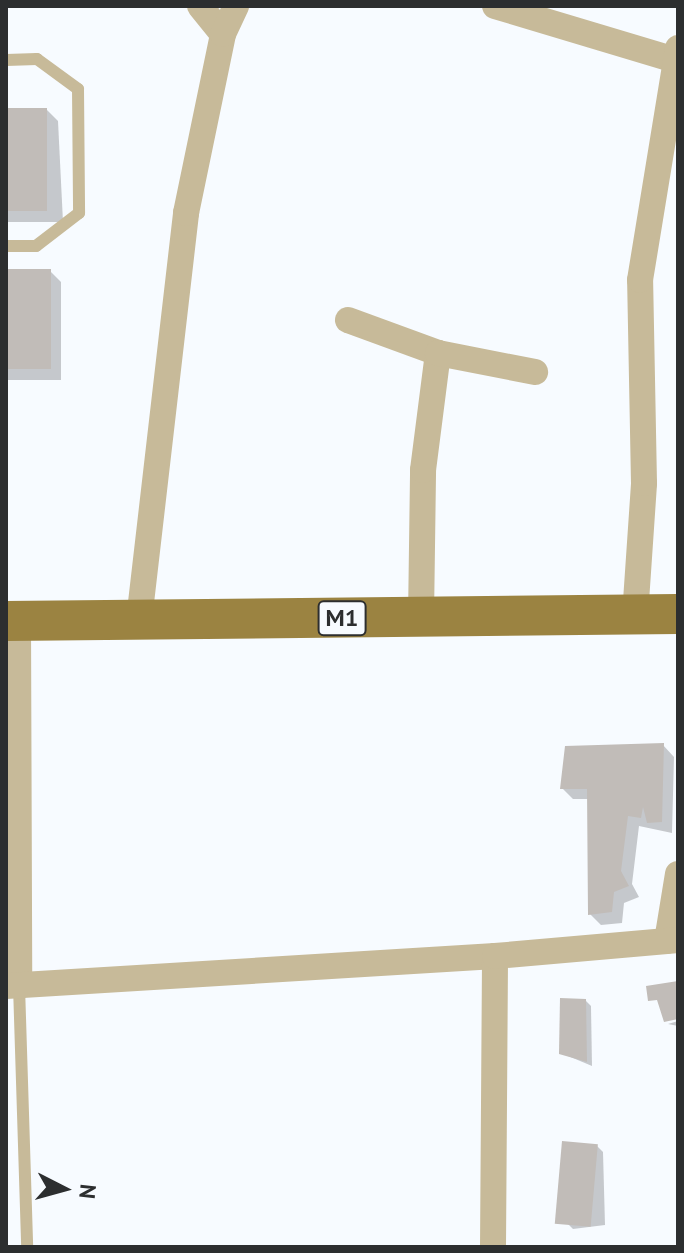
<!DOCTYPE html>
<html>
<head>
<meta charset="utf-8">
<style>
	body { margin:0 }
	#map { position:relative; width:684px; height:1253px; overflow:hidden; background:#f7fbff; font-family:"PT Sans",sans-serif }
	div>[style] { position:absolute }
	.shadow>* { inset:0; background:#0003 }
	.building>* { inset:0; background:#c1bcb8; transform-origin:0 0 }
	.lane>* { height:12px; margin:-6px; padding:0 6px; transform-origin:6px; border-radius:6px; background:#c7ba99 }
	.street>* { height:26px; margin:-13px; padding:0 13px; transform-origin:13px; border-radius:13px; background:#c7ba99 }
	.primary>* { height:40px; margin:-20px; padding:0 20px; transform-origin:20px; border-radius:20px; background:#9b8341 }
	span { translate:-50% -50%; white-space:nowrap; text-align:center; line-height:1.15; -webkit-text-stroke:6px #f7fbff; paint-order:stroke }
	.shield-label span { padding:2px 6px; background:#f7fbff; border:2px solid; border-radius:6px; -webkit-text-stroke-width:0 }
	.shield-label { font-size:24px; color:#2c2e2f; font-weight:700 }
	.frame { position:absolute; inset:0; border:8px solid #2c2e2f; pointer-events:none }
	.north { position:absolute; left:24px; top:1149px; width:80px; height:80px; -webkit-text-stroke:6px #f7fbff; paint-order:stroke; rotate:96deg; font-size:22px; font-weight:700; line-height:32px; text-align:center; color:#2c2e2f }
	.north::after { content:''; display:block; margin:auto; width:28px; height:36px; background:#2c2e2f; clip-path:polygon(50% 0,100% 100%,50% 72%,0 100%) }
</style>
</head>
<body>
<div id="map">
	<div class="shadow">
		<i style="clip-path:polygon(6px 110px,47px 110px,58px 121px,63px 222px,6px 222px)"></i>
		<i style="clip-path:polygon(6px 271px,50px 271px,61px 282px,61px 380px,6px 380px)"></i>
		<i style="clip-path:polygon(663px 745px,674px 757px,672px 833px,639px 826px,632px 884px,639px 897px,624px 903px,622px 923px,601px 925px,590px 914px,589px 799px,573px 799px,562px 788px)"></i>
		<i style="clip-path:polygon(586px 1001px,591px 1006px,592px 1066px,561px 1053px)"></i>
		<i style="clip-path:polygon(678px 1021px,678px 1026px,668px 1024px)"></i>
		<i style="clip-path:polygon(597px 1146px,603px 1152px,605px 1225px,573px 1229px,568px 1224px)"></i>
	</div>
	<div class="building">
		<i style="left:6px;top:108px;width:41px;height:103px"></i>
		<i style="left:6px;top:269px;width:45px;height:100px"></i>
		<i style="clip-path:polygon(664px 743px,662px 822px,647px 823px,643px 807px,641px 818px,628px 816px,621px 871px,629px 886px,614px 892px,612px 912px,588px 915px,587px 789px,560px 789px,565px 746px)"></i>
		<i style="clip-path:polygon(678px 981px,678px 1019px,664px 1022px,657px 1000px,648px 1001px,646px 986px)"></i>
		<i style="clip-path:polygon(560px 998px,586px 999px,587px 1062px,559px 1054px)"></i>
		<i style="left:562px;top:1141px;width:36px;height:83px;rotate:5deg"></i>
	</div>
	<div class="lane">
		<i style="left:6px;top:60px;width:31px;rotate:-2deg"></i>
		<i style="left:37px;top:59px;width:51px;rotate:36.2deg"></i>
		<i style="left:78px;top:89px;width:124px;rotate:89.5deg"></i>
		<i style="left:79px;top:213px;width:54px;rotate:142.5deg"></i>
		<i style="left:36px;top:246px;width:30px;rotate:180deg"></i>
		<i style="left:19px;top:986px;width:261px;rotate:88.2deg"></i>
	</div>
	<div class="street">
		<i style="left:200px;top:6px;width:36px;rotate:51deg"></i>
		<i style="left:495px;top:6px;width:188px;rotate:16.7deg"></i>
		<i style="left:348px;top:320px;width:96px;rotate:20.1deg"></i>
		<i style="left:635px;top:616px;width:133px;rotate:-86.1deg"></i>
		<i style="left:644px;top:483px;width:203px;rotate:-91.1deg"></i>
		<i style="left:640px;top:280px;width:235px;rotate:-80.7deg"></i>
		<i style="left:421px;top:618px;width:148px;rotate:-89.2deg"></i>
		<i style="left:423px;top:470px;width:118px;rotate:-82.7deg"></i>
		<i style="left:438px;top:353px;width:99px;rotate:11.1deg"></i>
		<i style="left:139px;top:620px;width:410px;rotate:-83.4deg"></i>
		<i style="left:186px;top:213px;width:183px;rotate:-78.3deg"></i>
		<i style="left:223px;top:34px;width:31px;rotate:-65deg"></i>
		<i style="left:18px;top:621px;width:365px;rotate:89.8deg"></i>
		<i style="left:667px;top:941px;width:68px;rotate:-80.7deg"></i>
		<i style="left:6px;top:986px;width:490px;rotate:-3.5deg"></i>
		<i style="left:493px;top:1247px;width:291px;rotate:-89.6deg"></i>
		<i style="left:495px;top:956px;width:184px;rotate:-5deg"></i>
	</div>
	<div class="primary">
		<i style="left:6px;top:621px;width:672px;rotate:-0.6deg"></i>
	</div>
	<div class="shield-label">
		<span style="left:342px;top:618px">M1</span>
	</div>
	<div class="frame"></div>
	<div class="north">N</div>
</div>
</body>
</html>
